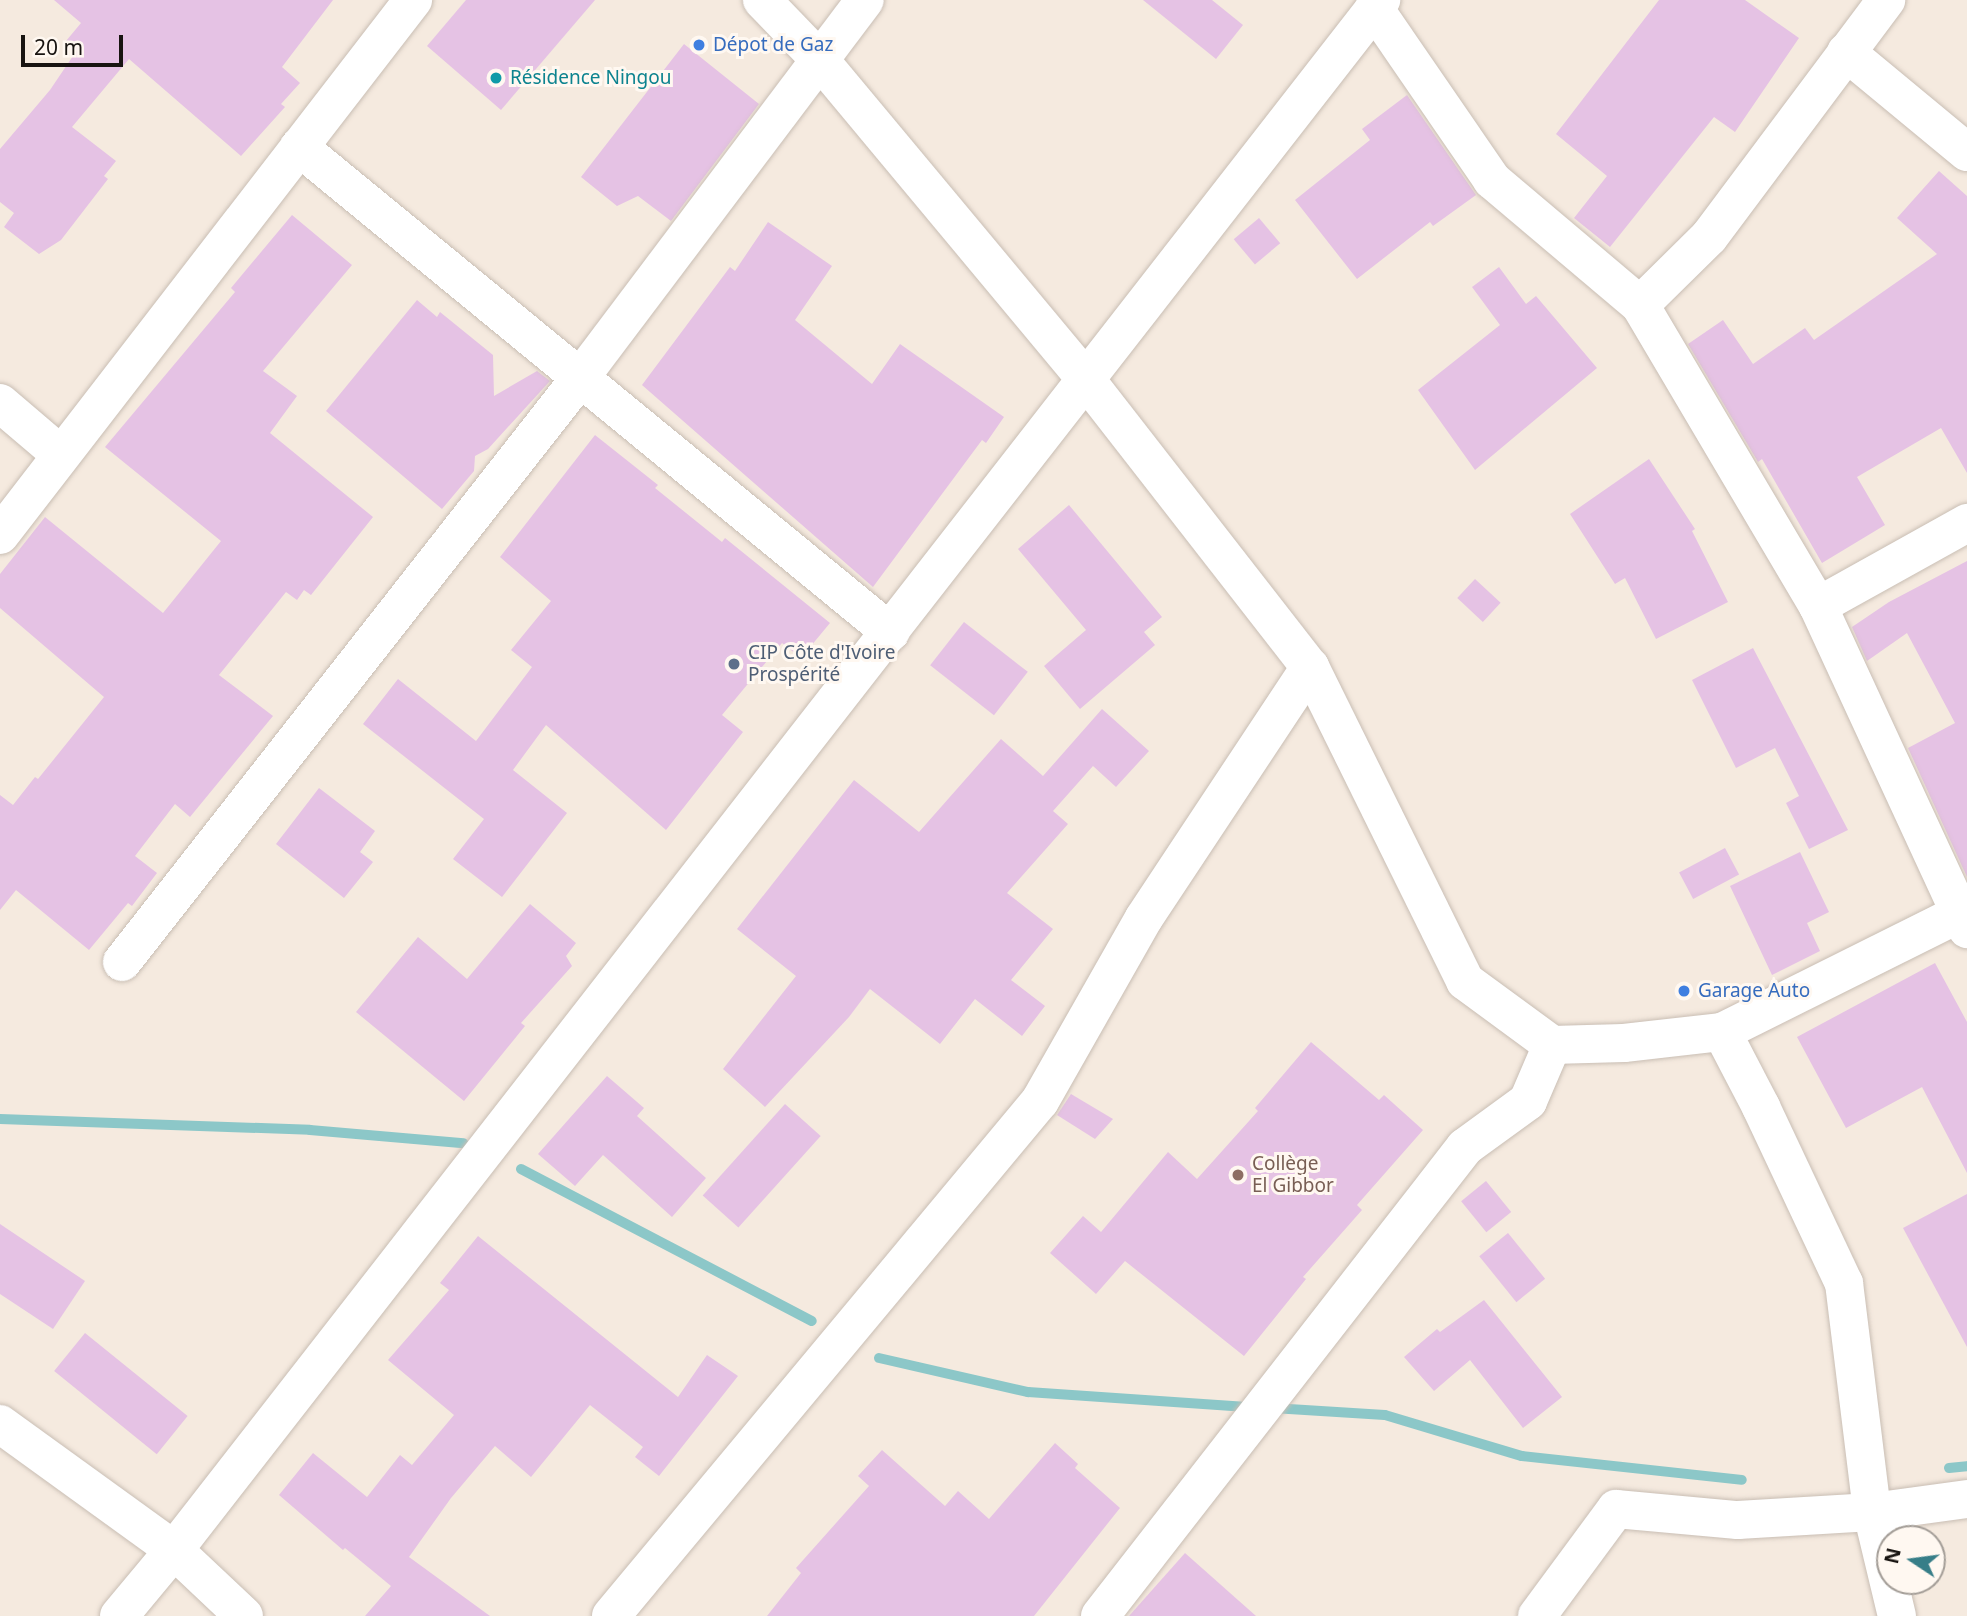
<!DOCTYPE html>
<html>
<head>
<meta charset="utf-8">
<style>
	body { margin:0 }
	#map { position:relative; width:1967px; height:1616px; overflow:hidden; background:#f5eadf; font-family:"Noto Sans",sans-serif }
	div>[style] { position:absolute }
	.stream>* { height:10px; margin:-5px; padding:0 5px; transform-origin:5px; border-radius:5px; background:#8cc7c8 }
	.building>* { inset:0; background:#e5c2e4; transform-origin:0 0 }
	.roads { filter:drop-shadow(0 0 2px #c9beb4) drop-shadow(0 0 2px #c9beb4) }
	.minor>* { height:38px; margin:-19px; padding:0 19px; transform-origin:19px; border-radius:19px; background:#fff }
	.dots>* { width:19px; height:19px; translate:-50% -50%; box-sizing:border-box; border:4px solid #fff8f1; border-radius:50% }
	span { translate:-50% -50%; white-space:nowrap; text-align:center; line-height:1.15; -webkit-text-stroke:6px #fff8f1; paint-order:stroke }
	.shop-label { font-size:19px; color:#366cbe }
	.left { translate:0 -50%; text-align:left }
	.culture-label { font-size:19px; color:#0d838f }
	.service-label { font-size:19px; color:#4e5e75 }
	.education-label { font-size:19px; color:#785e54 }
	.north { position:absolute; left:1876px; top:1525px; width:70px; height:70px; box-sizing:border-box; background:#fff8f1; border:2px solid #a39d97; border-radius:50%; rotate:283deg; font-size:19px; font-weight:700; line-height:28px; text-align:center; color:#181411 }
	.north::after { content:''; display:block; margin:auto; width:24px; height:32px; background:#377e88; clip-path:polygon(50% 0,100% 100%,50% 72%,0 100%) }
	.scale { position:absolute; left:21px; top:35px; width:102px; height:32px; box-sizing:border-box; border:4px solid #181411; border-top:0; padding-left:9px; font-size:21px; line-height:24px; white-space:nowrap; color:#181411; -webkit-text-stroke:5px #fff8f1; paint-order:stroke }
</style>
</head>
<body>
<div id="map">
	<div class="stream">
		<i style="left:0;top:1119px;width:310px;rotate:2deg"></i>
		<i style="left:310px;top:1130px;width:154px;rotate:4.9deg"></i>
		<i style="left:521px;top:1169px;width:328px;rotate:27.6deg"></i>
		<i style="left:879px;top:1358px;width:153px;rotate:12.9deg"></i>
		<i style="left:1028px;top:1392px;width:223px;rotate:3.9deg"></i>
		<i style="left:1273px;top:1408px;width:112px;rotate:3.6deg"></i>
		<i style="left:1385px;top:1415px;width:143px;rotate:16.7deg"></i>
		<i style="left:1522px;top:1456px;width:221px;rotate:6.2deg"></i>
		<i style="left:1949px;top:1468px;width:18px;rotate:-6deg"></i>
	</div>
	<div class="building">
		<i style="clip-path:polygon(54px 0,333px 0,282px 67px,300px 83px,281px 104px,285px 107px,241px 156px,129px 59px,72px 127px,116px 161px,104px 176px,108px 179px,61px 240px,39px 254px,4px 227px,14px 213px,0 202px,0 149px,50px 90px,77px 50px,66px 41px,81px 23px)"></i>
		<i style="clip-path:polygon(466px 0,595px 0,501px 110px,427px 46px)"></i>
		<i style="clip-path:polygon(1143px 0,1212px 0,1243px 25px,1216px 59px)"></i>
		<i style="clip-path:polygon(1659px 0,1745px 0,1799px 38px,1735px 132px,1714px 117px,1610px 247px,1574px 218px,1607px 176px,1556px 134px)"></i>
		<i style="clip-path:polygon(684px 44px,759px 104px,671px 221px,638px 196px,617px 206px,581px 177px)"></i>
		<i style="clip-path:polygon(1407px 95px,1476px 195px,1433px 226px,1430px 222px,1357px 279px,1295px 200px,1370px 140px,1362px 129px)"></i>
		<i style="clip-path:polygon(1939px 171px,1967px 196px,1967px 473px,1941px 428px,1857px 477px,1885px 525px,1822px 563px,1762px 459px,1758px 462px,1688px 344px,1723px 320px,1753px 364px,1805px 328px,1814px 340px,1937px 254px,1897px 218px)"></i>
		<i style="clip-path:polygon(292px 215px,352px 265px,263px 371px,297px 396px,270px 433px,373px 517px,311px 595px,304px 590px,297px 600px,286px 592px,219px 675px,273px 716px,190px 817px,175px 804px,135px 856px,157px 873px,132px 906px,128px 903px,89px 950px,16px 890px,0 910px,0 795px,13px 805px,35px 777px,38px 779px,104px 697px,0 608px,0 574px,45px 517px,163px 613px,221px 541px,105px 447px,235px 292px,231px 288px)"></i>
		<i style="left:1259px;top:218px;width:33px;height:33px;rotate:50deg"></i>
		<i style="clip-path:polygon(768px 222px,832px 266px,795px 320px,872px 384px,900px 344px,1004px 417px,986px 443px,982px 440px,873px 587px,642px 385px,730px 267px,735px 271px)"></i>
		<i style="clip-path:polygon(1499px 267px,1526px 304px,1536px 296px,1597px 368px,1475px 470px,1418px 390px,1500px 325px,1472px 287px)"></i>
		<i style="clip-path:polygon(417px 300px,437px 317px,440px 312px,493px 355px,494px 396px,537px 371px,550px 381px,488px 449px,475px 456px,474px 471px,442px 509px,326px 411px)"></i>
		<i style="clip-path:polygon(595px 435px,658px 485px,655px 488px,722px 542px,725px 538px,830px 623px,801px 658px,782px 643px,722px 715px,743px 732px,666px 830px,546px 725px,513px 770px,567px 813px,502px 897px,453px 859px,484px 819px,363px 724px,398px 679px,476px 741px,532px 667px,511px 650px,551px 601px,500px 557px)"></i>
		<i style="clip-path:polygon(1649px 459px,1695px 529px,1692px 531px,1728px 602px,1656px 639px,1625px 578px,1615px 584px,1570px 514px)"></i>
		<i style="clip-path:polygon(1069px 505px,1162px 617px,1144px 632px,1155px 645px,1080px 709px,1044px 666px,1086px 630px,1018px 549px)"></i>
		<i style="clip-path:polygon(1967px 561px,1967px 877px,1908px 748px,1955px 723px,1907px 633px,1867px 661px,1852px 627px,1889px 602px)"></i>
		<i style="left:1475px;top:579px;width:35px;height:26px;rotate:43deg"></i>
		<i style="left:964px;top:622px;width:81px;height:55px;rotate:38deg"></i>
		<i style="clip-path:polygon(1753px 648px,1848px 830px,1809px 849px,1786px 803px,1799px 796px,1775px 748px,1736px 768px,1692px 680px)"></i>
		<i style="clip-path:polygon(1102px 709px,1149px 751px,1116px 787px,1093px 766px,1053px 811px,1068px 824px,1007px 893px,1053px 929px,1011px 980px,1045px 1006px,1022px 1036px,975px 999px,940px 1044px,870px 989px,849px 1017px,765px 1107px,723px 1069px,796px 976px,737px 929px,854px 780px,919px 832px,1001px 739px,1043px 776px)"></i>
		<i style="clip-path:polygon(319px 788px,375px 831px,360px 852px,373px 862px,344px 898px,276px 844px)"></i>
		<i style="left:1725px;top:848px;width:30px;height:52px;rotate:62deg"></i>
		<i style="clip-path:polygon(1800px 852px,1829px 912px,1807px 923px,1820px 951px,1772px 975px,1730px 886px)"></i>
		<i style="clip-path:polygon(530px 904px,576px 943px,566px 956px,572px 966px,521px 1023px,525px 1026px,464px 1101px,356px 1012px,418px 937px,467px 979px)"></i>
		<i style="clip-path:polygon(1935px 963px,1967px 1022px,1967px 1173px,1922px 1087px,1846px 1128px,1797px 1037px)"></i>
		<i style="clip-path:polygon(1311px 1042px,1379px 1100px,1384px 1095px,1423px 1130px,1357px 1205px,1362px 1210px,1303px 1277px,1306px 1279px,1244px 1356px,1125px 1261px,1096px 1294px,1050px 1253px,1083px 1216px,1101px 1232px,1168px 1152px,1197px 1179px,1258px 1111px,1255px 1108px)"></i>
		<i style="clip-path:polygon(607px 1076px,644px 1108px,637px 1116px,706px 1178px,672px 1217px,603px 1155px,575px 1186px,538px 1154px)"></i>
		<i style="clip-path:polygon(1071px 1094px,1113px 1119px,1095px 1139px,1057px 1115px)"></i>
		<i style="left:785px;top:1104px;width:48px;height:123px;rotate:42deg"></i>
		<i style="left:1486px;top:1181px;width:40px;height:32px;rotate:51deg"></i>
		<i style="clip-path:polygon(1967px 1194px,1967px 1347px,1903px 1228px)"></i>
		<i style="clip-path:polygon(0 1224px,85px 1281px,53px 1329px,0 1294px)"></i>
		<i style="left:1508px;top:1233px;width:59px;height:37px;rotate:51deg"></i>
		<i style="clip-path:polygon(478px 1236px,678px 1397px,707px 1355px,738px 1376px,659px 1476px,635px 1457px,643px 1447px,590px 1405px,531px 1477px,495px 1446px,451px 1498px,409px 1557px,490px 1616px,365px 1616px,391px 1586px,345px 1548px,343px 1550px,279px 1495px,313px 1453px,367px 1497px,400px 1455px,412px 1465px,454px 1415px,388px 1360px,449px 1290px,440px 1283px)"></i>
		<i style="clip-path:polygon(1484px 1300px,1562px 1397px,1523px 1428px,1470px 1360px,1434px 1391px,1404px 1357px,1437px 1329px,1440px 1332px)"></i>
		<i style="left:85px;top:1333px;width:132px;height:49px;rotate:39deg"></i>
		<i style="clip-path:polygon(1055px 1443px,1078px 1464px,1075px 1468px,1120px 1508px,1034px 1616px,767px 1616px,801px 1573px,796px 1568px,869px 1486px,858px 1476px,882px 1450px,945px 1506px,958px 1491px,989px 1519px)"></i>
		<i style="clip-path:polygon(1185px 1553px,1256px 1616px,1129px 1616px)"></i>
	</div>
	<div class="roads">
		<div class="minor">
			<i style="left:762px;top:0;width:82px;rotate:46deg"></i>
			<i style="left:819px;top:59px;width:419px;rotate:50.2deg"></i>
			<i style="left:1087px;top:381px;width:363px;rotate:52.1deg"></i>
			<i style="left:1310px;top:667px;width:350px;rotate:63.7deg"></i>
			<i style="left:1465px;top:981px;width:108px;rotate:36.3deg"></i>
			<i style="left:1552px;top:1045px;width:72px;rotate:-1.6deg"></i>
			<i style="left:1624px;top:1043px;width:99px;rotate:-6.4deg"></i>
			<i style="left:1722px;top:1032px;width:85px;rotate:62.5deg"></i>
			<i style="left:1761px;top:1107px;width:195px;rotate:64.8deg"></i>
			<i style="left:1844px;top:1283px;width:231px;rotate:83deg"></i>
			<i style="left:1872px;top:1512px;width:107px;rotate:76.5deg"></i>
			<i style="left:1374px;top:8px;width:209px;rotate:55.5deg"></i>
			<i style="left:1492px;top:180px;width:194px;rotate:40.2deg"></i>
			<i style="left:1640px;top:305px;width:350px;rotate:59.4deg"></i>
			<i style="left:1818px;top:606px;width:356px;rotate:65.2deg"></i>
			<i style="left:1846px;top:52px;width:157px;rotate:39.6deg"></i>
			<i style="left:299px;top:147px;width:765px;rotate:39.37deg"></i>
			<i style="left:1640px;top:305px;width:97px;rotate:-44.6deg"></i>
			<i style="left:1709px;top:237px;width:296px;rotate:-53.2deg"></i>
			<i style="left:0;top:403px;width:80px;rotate:40.4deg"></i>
			<i style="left:0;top:535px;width:676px;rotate:-52.33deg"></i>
			<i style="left:1818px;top:606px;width:171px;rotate:-29.1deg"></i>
			<i style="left:122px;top:962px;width:742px;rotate:-51.89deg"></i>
			<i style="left:580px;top:378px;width:473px;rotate:-53deg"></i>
			<i style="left:1722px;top:1032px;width:274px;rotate:-26.5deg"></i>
			<i style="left:0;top:1424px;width:215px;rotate:35.9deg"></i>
			<i style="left:174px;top:1550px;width:96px;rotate:43.3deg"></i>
			<i style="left:119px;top:1616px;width:86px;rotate:-50.2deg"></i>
			<i style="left:174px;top:1550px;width:1965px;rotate:-52.09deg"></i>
			<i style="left:611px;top:1616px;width:670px;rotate:-50.21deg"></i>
			<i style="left:1040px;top:1101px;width:210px;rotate:-60.4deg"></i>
			<i style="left:1144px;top:918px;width:301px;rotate:-56.5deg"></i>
			<i style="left:1100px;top:1616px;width:594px;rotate:-52.11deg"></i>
			<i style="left:1465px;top:1147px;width:78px;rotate:-36.1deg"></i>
			<i style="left:1528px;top:1101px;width:61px;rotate:-66.8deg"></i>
			<i style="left:1537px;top:1616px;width:133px;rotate:-53.6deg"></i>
			<i style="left:1616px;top:1509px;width:122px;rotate:5.2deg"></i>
			<i style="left:1738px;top:1520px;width:134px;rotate:-3.4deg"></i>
			<i style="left:1872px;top:1512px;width:96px;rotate:-7.8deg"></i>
		</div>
	</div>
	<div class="dots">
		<i style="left:699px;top:45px;background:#3f7fe0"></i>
		<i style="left:496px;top:78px;background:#0f9aa8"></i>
		<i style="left:734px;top:664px;background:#5c6f8a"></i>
		<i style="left:1684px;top:991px;background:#3f7fe0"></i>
		<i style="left:1238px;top:1175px;background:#8d6e63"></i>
	</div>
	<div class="shop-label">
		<span class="left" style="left:713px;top:45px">Dépot de Gaz</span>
		<span class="left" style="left:1698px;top:991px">Garage Auto</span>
	</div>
	<div class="culture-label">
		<span class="left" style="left:510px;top:78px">Résidence Ningou</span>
	</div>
	<div class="service-label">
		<span class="left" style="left:748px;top:664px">CIP Côte d'Ivoire<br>Prospérité</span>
	</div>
	<div class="education-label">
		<span class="left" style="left:1252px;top:1175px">Collège<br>El Gibbor</span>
	</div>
	<div class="north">N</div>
	<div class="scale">20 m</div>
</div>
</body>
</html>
